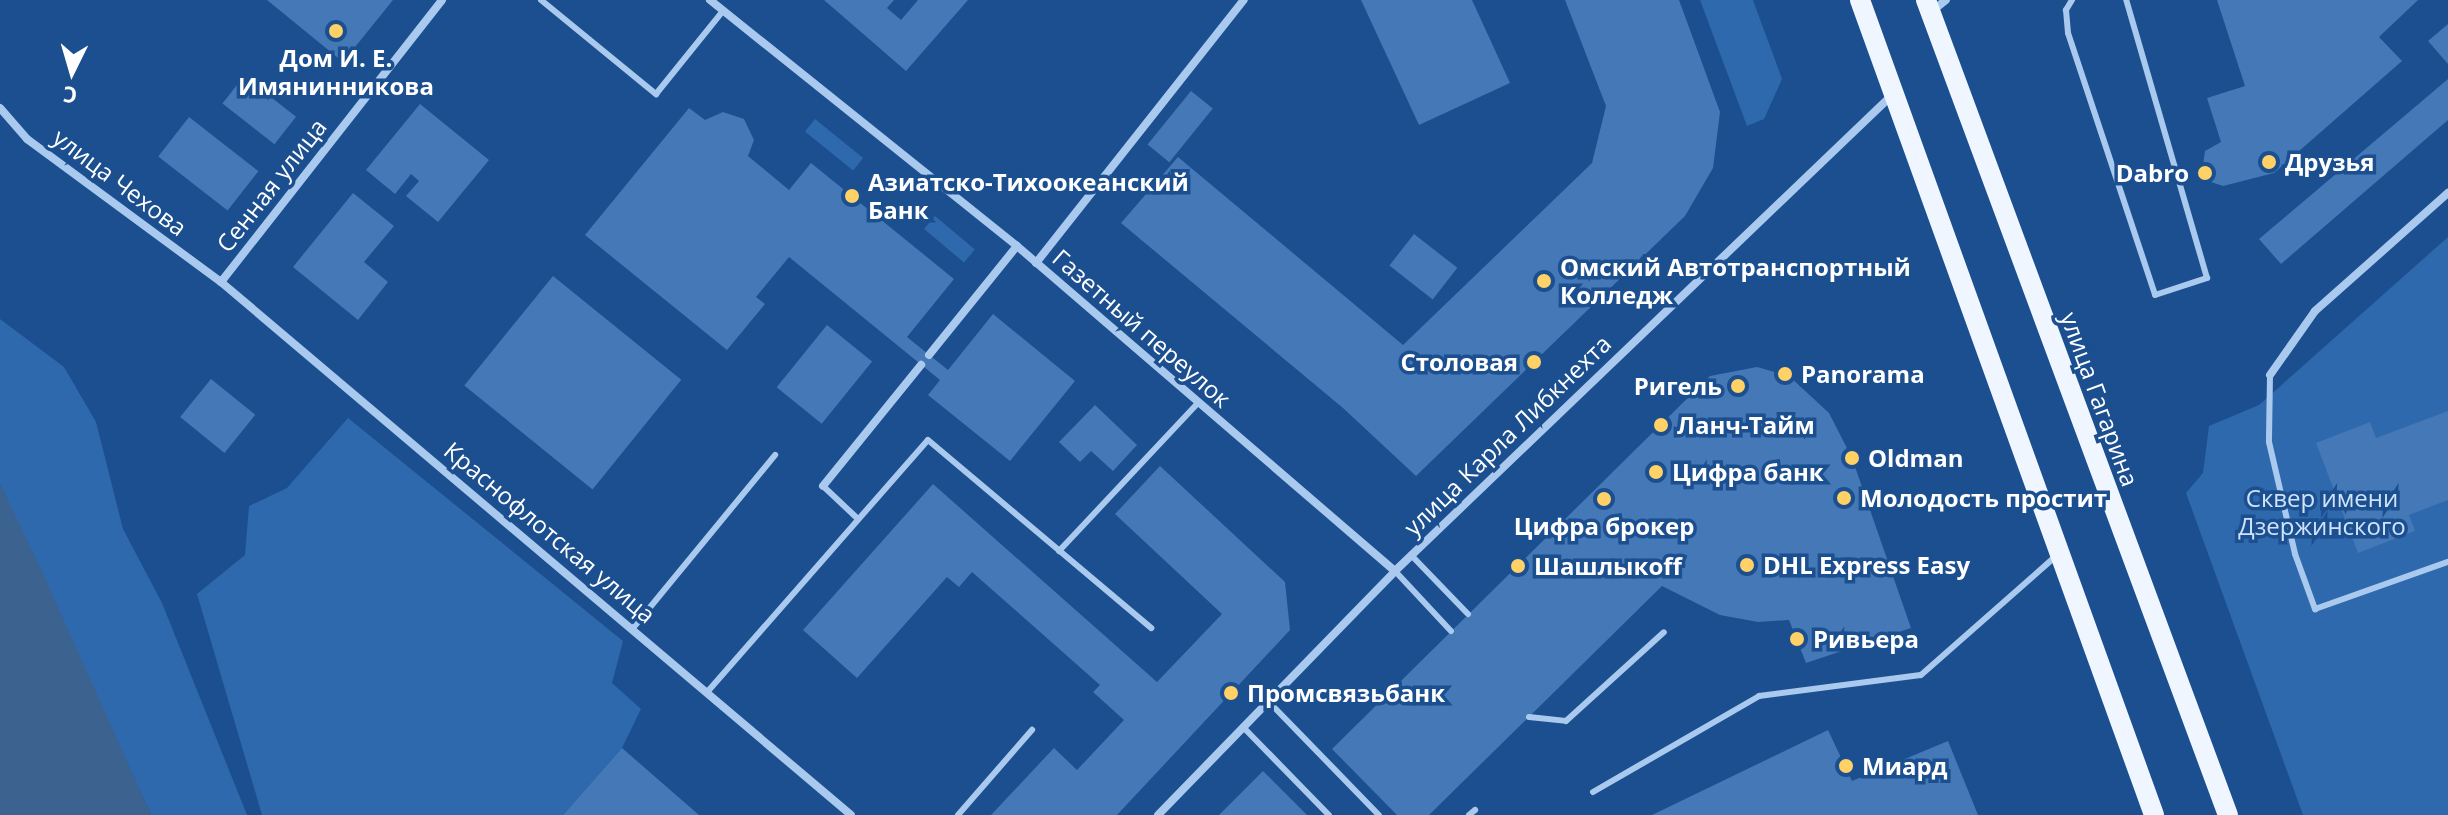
<!DOCTYPE html>
<html>
<head>
<meta charset="utf-8">
<style>
	body { margin:0 }
	#map { position:relative; width:2448px; height:815px; overflow:hidden; background:#1b4f8f; font-family:"Open Sans",sans-serif }
	div>[style] { position:absolute }
	.green>* { inset:0; background:#2e69ad; transform-origin:0 0 }
	.water>* { inset:0; background:#3c6290 }
	.building>* { inset:0; background:#4478b7; transform-origin:0 0 }
	.lane>* { height:6px; margin:-3px; padding:0 3px; transform-origin:3px; border-radius:3px; background:#a9c9ee }
	.street>* { height:8px; margin:-4px; padding:0 4px; transform-origin:4px; border-radius:4px; background:#a9c9ee }
	.primary>* { height:20px; margin:-10px; padding:0 10px; transform-origin:10px; border-radius:10px; background:#f0f6ff }
	.dots>* { width:22px; height:22px; translate:-50% -50%; box-sizing:border-box; border:4px solid #1b4f8f; border-radius:50% }
	span { translate:-50% -50%; white-space:nowrap; text-align:center; line-height:1.15; -webkit-text-stroke:7px #1b4f8f; paint-order:stroke }
	.poi-label { font-size:24px; color:#fff; font-weight:700 }
	.left { translate:0 -50%; text-align:left }
	.right { translate:-100% -50%; text-align:right }
	.street-label { font-size:24px; color:#fff }
	.park-label { font-size:24px; color:#cfe3fa }
	.north { position:absolute; left:32px; top:32px; width:80px; height:80px; -webkit-text-stroke:6px #1b4f8f; paint-order:stroke; rotate:185deg; font-size:22px; font-weight:700; line-height:32px; text-align:center; color:#fff }
	.north::after { content:''; display:block; margin:auto; width:28px; height:36px; background:#fff; clip-path:polygon(50% 0,100% 100%,50% 72%,0 100%) }
</style>
</head>
<body>
<div id="map">
	<div class="green">
		<i style="clip-path:polygon(1700px 0,1753px 0,1782px 79px,1764px 119px,1747px 126px)"></i>
		<i style="left:815px;top:119px;width:62px;height:16px;rotate:39deg"></i>
		<i style="left:935px;top:216px;width:52px;height:17px;rotate:40deg"></i>
		<i style="clip-path:polygon(2448px 237px,2448px 815px,2303px 815px,2186px 493px,2203px 473px,2209px 426px,2259px 405px)"></i>
		<i style="clip-path:polygon(0 319px,64px 367px,96px 422px,123px 529px,162px 603px,247px 815px,151px 815px,0 484px)"></i>
		<i style="clip-path:polygon(348px 418px,623px 641px,612px 683px,641px 709px,622px 748px,563px 815px,262px 815px,197px 594px,245px 555px,249px 506px,287px 488px)"></i>
	</div>
	<div class="water">
		<i style="clip-path:polygon(0 484px,39px 565px,151px 815px,0 815px)"></i>
	</div>
	<div class="building">
		<i style="clip-path:polygon(267px 0,393px 0,343px 62px)"></i>
		<i style="clip-path:polygon(824px 0,894px 0,887px 8px,901px 20px,918px 0,968px 0,906px 71px)"></i>
		<i style="clip-path:polygon(1361px 0,1472px 0,1510px 83px,1419px 125px)"></i>
		<i style="clip-path:polygon(1565px 0,1679px 0,1720px 112px,1713px 168px,1685px 216px,1416px 476px,1343px 408px,1121px 223px,1178px 157px,1403px 345px,1592px 163px,1606px 106px)"></i>
		<i style="clip-path:polygon(2217px 0,2418px 0,2379px 37px,2402px 61px,2274px 173px,2223px 186px,2211px 182px,2203px 165px,2205px 151px,2221px 142px,2207px 98px,2245px 86px)"></i>
		<i style="clip-path:polygon(2448px 24px,2448px 64px,2428px 41px)"></i>
		<i style="left:244px;top:76px;width:66px;height:35px;rotate:38deg"></i>
		<i style="clip-path:polygon(2448px 79px,2448px 120px,2281px 264px,2259px 239px)"></i>
		<i style="left:1191px;top:91px;width:28px;height:69px;rotate:39deg"></i>
		<i style="clip-path:polygon(420px 104px,489px 160px,438px 222px,406px 196px,419px 181px,411px 174px,395px 194px,366px 170px)"></i>
		<i style="clip-path:polygon(689px 108px,705px 120px,723px 112px,744px 119px,754px 140px,748px 156px,789px 190px,811px 163px,954px 279px,907px 337px,948px 370px,993px 314px,1075px 381px,1010px 461px,928px 395px,940px 380px,789px 257px,756px 297px,765px 304px,727px 350px,585px 235px)"></i>
		<i style="left:189px;top:117px;width:88px;height:50px;rotate:38deg"></i>
		<i style="clip-path:polygon(353px 193px,394px 226px,364px 262px,388px 282px,358px 320px,293px 267px)"></i>
		<i style="left:1414px;top:234px;width:55px;height:40px;rotate:38deg"></i>
		<i style="left:553px;top:276px;width:165px;height:141px;rotate:39deg"></i>
		<i style="left:827px;top:325px;width:58px;height:80px;rotate:39deg"></i>
		<i style="clip-path:polygon(1757px 367px,1789px 376px,1829px 413px,1852px 458px,1911px 628px,1806px 663px,1789px 620px,1758px 622px,1720px 615px,1662px 586px,1429px 815px,1397px 815px,1332px 749px,1710px 376px)"></i>
		<i style="left:211px;top:379px;width:57px;height:49px;rotate:39deg"></i>
		<i style="clip-path:polygon(1095px 405px,1137px 445px,1113px 471px,1091px 451px,1080px 462px,1059px 442px)"></i>
		<i style="clip-path:polygon(2448px 411px,2448px 500px,2409px 515px,2415px 531px,2358px 553px,2316px 443px,2370px 422px,2376px 438px)"></i>
		<i style="clip-path:polygon(1160px 466px,1285px 582px,1290px 630px,1117px 815px,991px 815px,1054px 748px,1077px 770px,1124px 720px,1093px 692px,1100px 685px,972px 572px,959px 587px,947px 577px,857px 678px,803px 630px,933px 484px,1157px 682px,1222px 614px,1115px 514px)"></i>
		<i style="clip-path:polygon(1828px 730px,1852px 781px,1948px 741px,1978px 815px,1652px 815px)"></i>
		<i style="clip-path:polygon(622px 748px,699px 815px,563px 815px)"></i>
		<i style="clip-path:polygon(1263px 771px,1307px 815px,1219px 815px)"></i>
	</div>
	<div class="lane">
		<i style="left:541px;top:0;width:149px;rotate:39.3deg"></i>
		<i style="left:656px;top:94px;width:107px;rotate:-51.1deg"></i>
		<i style="left:2072px;top:0;width:12px;rotate:121deg"></i>
		<i style="left:2066px;top:10px;width:23px;rotate:85deg"></i>
		<i style="left:2068px;top:33px;width:276px;rotate:71.6deg"></i>
		<i style="left:2155px;top:295px;width:55px;rotate:-18.1deg"></i>
		<i style="left:2207px;top:278px;width:290px;rotate:-106.2deg"></i>
		<i style="left:2270px;top:375px;width:67px;rotate:90.9deg"></i>
		<i style="left:2269px;top:442px;width:115px;rotate:76.9deg"></i>
		<i style="left:2295px;top:554px;width:59px;rotate:70deg"></i>
		<i style="left:2315px;top:609px;width:141px;rotate:-19.5deg"></i>
		<i style="left:823px;top:486px;width:47px;rotate:43.3deg"></i>
		<i style="left:1059px;top:551px;width:204px;rotate:-46.8deg"></i>
		<i style="left:1411px;top:555px;width:82px;rotate:46deg"></i>
		<i style="left:1395px;top:571px;width:82px;rotate:47deg"></i>
		<i style="left:633px;top:628px;width:224px;rotate:-50.6deg"></i>
		<i style="left:709px;top:690px;width:332px;rotate:-48.8deg"></i>
		<i style="left:928px;top:440px;width:292px;rotate:40.1deg"></i>
		<i style="left:1268px;top:701px;width:159px;rotate:45.8deg"></i>
		<i style="left:1529px;top:717px;width:37px;rotate:6deg"></i>
		<i style="left:1566px;top:721px;width:132px;rotate:-42.2deg"></i>
		<i style="left:1243px;top:727px;width:123px;rotate:45.7deg"></i>
		<i style="left:1593px;top:792px;width:192px;rotate:-30deg"></i>
		<i style="left:1759px;top:696px;width:163px;rotate:-7.4deg"></i>
		<i style="left:1921px;top:675px;width:179px;rotate:-41.4deg"></i>
		<i style="left:958px;top:815px;width:113px;rotate:-49deg"></i>
		<i style="left:1469px;top:815px;width:8px;rotate:-40deg"></i>
	</div>
	<div class="street">
		<i style="left:710px;top:0;width:393px;rotate:38.7deg"></i>
		<i style="left:1017px;top:246px;width:499px;rotate:40.7deg"></i>
		<i style="left:1931px;top:12px;width:19px;rotate:-39deg"></i>
		<i style="left:0;top:108px;width:41px;rotate:48.9deg"></i>
		<i style="left:27px;top:139px;width:241px;rotate:36.4deg"></i>
		<i style="left:221px;top:282px;width:825px;rotate:40.23deg"></i>
		<i style="left:1036px;top:263px;width:335px;rotate:-51.7deg"></i>
		<i style="left:221px;top:282px;width:358px;rotate:-51.9deg"></i>
		<i style="left:929px;top:355px;width:140px;rotate:-51.1deg"></i>
		<i style="left:2270px;top:375px;width:78px;rotate:-54.9deg"></i>
		<i style="left:2315px;top:311px;width:178px;rotate:-41.6deg"></i>
		<i style="left:823px;top:486px;width:156px;rotate:-51deg"></i>
		<i style="left:1158px;top:815px;width:340px;rotate:-45.8deg"></i>
		<i style="left:1395px;top:571px;width:687px;rotate:-43.76deg"></i>
	</div>
	<div class="primary">
		<i style="left:1860px;top:0;width:866px;rotate:70.16deg"></i>
		<i style="left:1926px;top:0;width:869px;rotate:69.67deg"></i>
	</div>
	<div class="dots">
		<i style="left:336px;top:31px;background:#ffd166"></i>
		<i style="left:2269px;top:162px;background:#ffd166"></i>
		<i style="left:2205px;top:173px;background:#ffd166"></i>
		<i style="left:852px;top:196px;background:#ffd166"></i>
		<i style="left:1544px;top:281px;background:#ffd166"></i>
		<i style="left:1534px;top:362px;background:#ffd166"></i>
		<i style="left:1785px;top:374px;background:#ffd166"></i>
		<i style="left:1738px;top:386px;background:#ffd166"></i>
		<i style="left:1661px;top:425px;background:#ffd166"></i>
		<i style="left:1852px;top:458px;background:#ffd166"></i>
		<i style="left:1656px;top:472px;background:#ffd166"></i>
		<i style="left:1844px;top:498px;background:#ffd166"></i>
		<i style="left:1604px;top:499px;background:#ffd166"></i>
		<i style="left:1747px;top:565px;background:#ffd166"></i>
		<i style="left:1518px;top:566px;background:#ffd166"></i>
		<i style="left:1797px;top:639px;background:#ffd166"></i>
		<i style="left:1231px;top:693px;background:#ffd166"></i>
		<i style="left:1846px;top:766px;background:#ffd166"></i>
	</div>
	<div class="poi-label">
		<span style="left:336px;top:72px">Дом И. Е.<br>Имянинникова</span>
		<span class="left" style="left:2285px;top:162px">Друзья</span>
		<span class="right" style="left:2189px;top:173px">Dabro</span>
		<span class="left" style="left:868px;top:196px">Азиатско-Тихоокеанский<br>Банк</span>
		<span class="left" style="left:1560px;top:281px">Омский Автотранспортный<br>Колледж</span>
		<span class="right" style="left:1518px;top:362px">Столовая</span>
		<span class="left" style="left:1801px;top:374px">Panorama</span>
		<span class="right" style="left:1722px;top:386px">Ригель</span>
		<span class="left" style="left:1677px;top:425px">Ланч-Тайм</span>
		<span class="left" style="left:1868px;top:458px">Oldman</span>
		<span class="left" style="left:1672px;top:472px">Цифра банк</span>
		<span class="left" style="left:1860px;top:498px">Молодость простит</span>
		<span style="left:1604px;top:526px">Цифра брокер</span>
		<span class="left" style="left:1763px;top:565px">DHL Express Easy</span>
		<span class="left" style="left:1534px;top:566px">Шашлыкoff</span>
		<span class="left" style="left:1813px;top:639px">Ривьера</span>
		<span class="left" style="left:1247px;top:693px">Промсвязьбанк</span>
		<span class="left" style="left:1862px;top:766px">Миард</span>
	</div>
	<div class="street-label">
		<span style="left:120px;top:182px;rotate:37deg">улица Чехова</span>
		<span style="left:271px;top:185px;rotate:-52deg">Сенная улица</span>
		<span style="left:1142px;top:328px;rotate:41deg">Газетный переулок</span>
		<span style="left:2100px;top:399px;rotate:70deg">улица Гагарина</span>
		<span style="left:1507px;top:435px;rotate:-44deg">улица Карла Либкнехта</span>
		<span style="left:550px;top:532px;rotate:40deg">Краснофлотская улица</span>
	</div>
	<div class="park-label">
		<span style="left:2322px;top:512px">Сквер имени<br>Дзержинского</span>
	</div>
	<div class="north">С</div>
</div>
</body>
</html>
